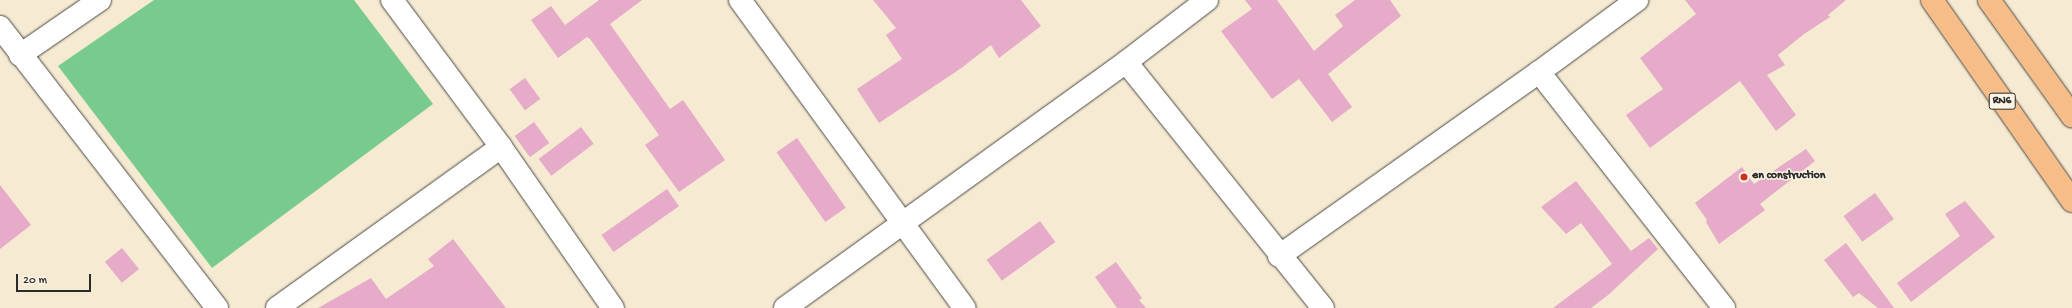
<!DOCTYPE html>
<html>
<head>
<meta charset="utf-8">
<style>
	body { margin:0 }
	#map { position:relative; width:2072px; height:308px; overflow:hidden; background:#f6ead2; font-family:"Gochi Hand",sans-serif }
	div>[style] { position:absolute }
	.green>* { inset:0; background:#79cb8d }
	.building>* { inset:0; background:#e5abc9; transform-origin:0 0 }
	.roads { filter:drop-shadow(0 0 1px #494844) drop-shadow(0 0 1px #494844) }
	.minor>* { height:22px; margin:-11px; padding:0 11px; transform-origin:11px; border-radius:11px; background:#fff }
	.trunk>* { height:22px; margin:-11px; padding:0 11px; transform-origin:11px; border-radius:11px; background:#f7bd88 }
	.dots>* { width:11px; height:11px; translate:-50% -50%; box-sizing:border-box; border:2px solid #fcf5e5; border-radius:50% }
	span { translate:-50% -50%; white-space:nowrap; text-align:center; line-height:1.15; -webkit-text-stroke:3px #fcf5e5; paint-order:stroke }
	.shield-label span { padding:1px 3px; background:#fcf5e5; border:1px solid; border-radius:3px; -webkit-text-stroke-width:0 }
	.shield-label { font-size:11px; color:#2b2b2b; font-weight:700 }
	.poi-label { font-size:12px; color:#2b2b2b; font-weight:700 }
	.left { translate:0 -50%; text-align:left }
	.scale { position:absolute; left:16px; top:274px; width:75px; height:18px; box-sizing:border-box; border:2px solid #2b2b2b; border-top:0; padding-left:5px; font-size:12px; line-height:14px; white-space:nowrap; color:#2b2b2b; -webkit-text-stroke:3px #fcf5e5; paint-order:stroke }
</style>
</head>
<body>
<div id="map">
	<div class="green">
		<i style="clip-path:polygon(154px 0,354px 0,433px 104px,212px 268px,58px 66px)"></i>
	</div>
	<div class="building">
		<i style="clip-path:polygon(599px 0,642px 0,610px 24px,670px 109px,683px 100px,725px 160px,679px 192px,645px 145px,659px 135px,590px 39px,587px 37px,558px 58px,531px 20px,551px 6px,565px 25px)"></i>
		<i style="clip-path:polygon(873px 0,1021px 0,1041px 26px,999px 58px,991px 45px,960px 69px,879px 123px,857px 89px,902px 59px,886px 35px,896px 28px)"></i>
		<i style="clip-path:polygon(1245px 0,1277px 0,1314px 51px,1343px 26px,1335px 15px,1355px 0,1390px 0,1401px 16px,1328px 74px,1352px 107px,1332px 122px,1299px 79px,1272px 99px,1221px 31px,1252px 9px)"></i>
		<i style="clip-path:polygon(1685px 0,1846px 0,1828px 15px,1830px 17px,1804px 34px,1778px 55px,1785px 65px,1767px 75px,1796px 115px,1776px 131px,1740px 81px,1650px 148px,1626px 115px,1663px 89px,1640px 58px,1696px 14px)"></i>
		<i style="left:525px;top:78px;width:26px;height:19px;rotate:54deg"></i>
		<i style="left:534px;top:122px;width:26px;height:24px;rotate:54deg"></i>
		<i style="left:581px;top:127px;width:21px;height:53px;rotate:53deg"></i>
		<i style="left:797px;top:138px;width:85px;height:25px;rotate:55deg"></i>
		<i style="clip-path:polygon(1806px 149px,1815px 161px,1760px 204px,1765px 210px,1719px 244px,1706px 222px,1707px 220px,1695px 203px,1742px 167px,1754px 184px)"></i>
		<i style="clip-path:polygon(1576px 181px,1631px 251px,1649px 238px,1658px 249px,1608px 295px,1591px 308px,1553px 308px,1612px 264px,1581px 223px,1566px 234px,1541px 207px)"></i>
		<i style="clip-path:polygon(0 185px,31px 225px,0 249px)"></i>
		<i style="left:667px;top:189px;width:21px;height:80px;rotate:55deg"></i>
		<i style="left:1875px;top:193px;width:32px;height:39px;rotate:54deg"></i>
		<i style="clip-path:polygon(1965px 201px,1995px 237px,1911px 302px,1897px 283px,1960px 236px,1945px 214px)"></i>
		<i style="left:1040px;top:221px;width:26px;height:66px;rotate:54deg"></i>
		<i style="clip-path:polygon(453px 239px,506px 308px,318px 308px,371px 278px,386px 299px,434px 266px,428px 259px)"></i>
		<i style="clip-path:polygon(1846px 243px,1894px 308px,1878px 308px,1859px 293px,1853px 297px,1824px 260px)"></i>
		<i style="left:122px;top:248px;width:27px;height:22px;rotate:51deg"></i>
		<i style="clip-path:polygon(1116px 262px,1142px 298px,1139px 300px,1146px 308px,1117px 308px,1095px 277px)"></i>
	</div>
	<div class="roads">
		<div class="minor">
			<i style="left:392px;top:0;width:183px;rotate:53.4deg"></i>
			<i style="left:501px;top:147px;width:196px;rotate:55.2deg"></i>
			<i style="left:740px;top:0;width:381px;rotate:53.9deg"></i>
			<i style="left:0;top:27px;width:355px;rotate:52.3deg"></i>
			<i style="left:20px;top:55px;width:97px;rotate:-34.5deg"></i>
			<i style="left:1126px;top:62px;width:315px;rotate:51.3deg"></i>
			<i style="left:1539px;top:72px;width:300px;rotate:51.9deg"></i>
			<i style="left:1279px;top:256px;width:319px;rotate:-35.3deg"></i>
			<i style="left:1539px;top:72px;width:122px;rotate:-36.3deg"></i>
			<i style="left:277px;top:308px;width:276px;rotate:-35.7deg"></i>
			<i style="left:785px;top:308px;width:420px;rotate:-35.8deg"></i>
			<i style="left:1126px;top:62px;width:102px;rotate:-37.4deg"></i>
		</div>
		<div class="trunk">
			<i style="left:1932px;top:0;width:245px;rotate:55.1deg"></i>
			<i style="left:1989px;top:0;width:143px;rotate:54.4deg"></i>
		</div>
	</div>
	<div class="dots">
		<i style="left:1744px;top:177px;background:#c8321e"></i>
	</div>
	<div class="shield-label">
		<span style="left:2002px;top:101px">RN6</span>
	</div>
	<div class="poi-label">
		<span class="left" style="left:1752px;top:177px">en construction</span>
	</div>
	<div class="scale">20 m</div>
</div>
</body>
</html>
